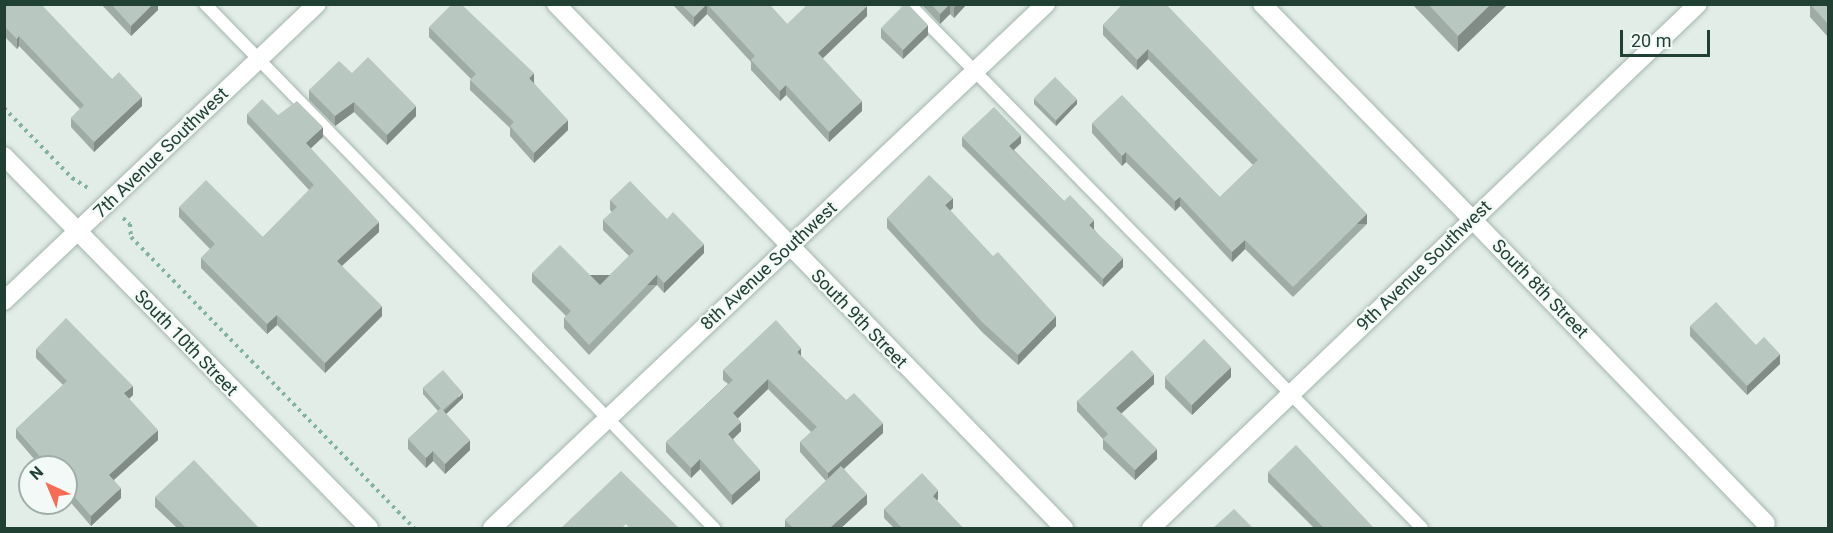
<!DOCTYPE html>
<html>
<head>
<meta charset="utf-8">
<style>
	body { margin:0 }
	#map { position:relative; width:1833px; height:533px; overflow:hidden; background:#e2ede7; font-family:Roboto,sans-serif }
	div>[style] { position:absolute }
	.path>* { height:4px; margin-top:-2px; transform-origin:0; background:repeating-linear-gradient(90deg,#81b39e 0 3px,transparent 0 7.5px) }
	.roads { filter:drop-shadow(0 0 2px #a4b6ae) drop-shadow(0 0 2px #a4b6ae) }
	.service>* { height:12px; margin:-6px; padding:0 6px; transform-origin:6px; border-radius:6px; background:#fff }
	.minor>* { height:18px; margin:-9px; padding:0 9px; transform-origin:9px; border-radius:9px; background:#fff }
	.tertiary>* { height:18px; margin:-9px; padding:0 9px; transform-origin:9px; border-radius:9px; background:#fff }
	.wall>* { inset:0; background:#9eaca5 }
	.shaded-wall>* { inset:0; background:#818c86; transform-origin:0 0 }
	.building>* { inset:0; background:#b8c8c0; transform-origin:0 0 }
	span { translate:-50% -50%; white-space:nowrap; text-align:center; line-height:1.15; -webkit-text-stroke:4.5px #f3f9f6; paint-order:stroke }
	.street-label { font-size:18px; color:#214034 }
	.frame { position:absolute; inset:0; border:6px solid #214034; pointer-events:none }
	.north { position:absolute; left:18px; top:455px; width:60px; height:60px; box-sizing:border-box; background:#f3f9f6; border:2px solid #9fafa8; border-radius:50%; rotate:316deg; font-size:16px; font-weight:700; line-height:24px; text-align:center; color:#214034 }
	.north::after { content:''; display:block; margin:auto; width:21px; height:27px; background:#f96b55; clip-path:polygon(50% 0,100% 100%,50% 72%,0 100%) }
	.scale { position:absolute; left:1620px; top:30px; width:90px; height:27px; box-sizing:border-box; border:3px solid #214034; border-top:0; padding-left:8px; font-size:18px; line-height:21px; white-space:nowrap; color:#214034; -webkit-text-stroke:4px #f3f9f6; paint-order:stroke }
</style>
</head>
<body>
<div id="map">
	<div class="path">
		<i style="left:4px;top:108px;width:98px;rotate:45.8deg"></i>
		<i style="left:72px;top:178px;width:19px;rotate:32deg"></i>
		<i style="left:123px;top:218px;width:9px;rotate:41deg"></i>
		<i style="left:130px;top:224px;width:13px;rotate:86deg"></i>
		<i style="left:131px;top:237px;width:406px;rotate:45.8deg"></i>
	</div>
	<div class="roads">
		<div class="service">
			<i style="left:205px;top:4px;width:731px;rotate:45.83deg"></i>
			<i style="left:909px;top:4px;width:733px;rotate:45.61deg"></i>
		</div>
		<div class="minor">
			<i style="left:556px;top:4px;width:730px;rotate:45.89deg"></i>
			<i style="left:4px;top:156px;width:521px;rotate:45.54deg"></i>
			<i style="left:1472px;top:219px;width:423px;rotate:46deg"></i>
			<i style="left:4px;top:301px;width:431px;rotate:-43.5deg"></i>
			<i style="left:492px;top:528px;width:763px;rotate:-43.41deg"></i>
		</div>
		<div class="tertiary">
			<i style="left:1262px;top:4px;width:301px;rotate:45.7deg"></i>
			<i style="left:1151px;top:528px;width:757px;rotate:-43.77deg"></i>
		</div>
	</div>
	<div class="wall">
		<i style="clip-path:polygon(4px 4px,112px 79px,142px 106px,94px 152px,71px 127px,71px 118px,80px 109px,19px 46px,17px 49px,4px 36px)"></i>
		<i style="clip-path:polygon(101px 4px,158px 4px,158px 10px,131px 36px)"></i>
		<i style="clip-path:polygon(672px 4px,769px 4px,787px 24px,867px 16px,822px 58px,862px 111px,829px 142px,786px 95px,780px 101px,751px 70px,751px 62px,707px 14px,694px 27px)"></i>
		<i style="clip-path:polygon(921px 4px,967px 4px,954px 18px,950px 14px,940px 24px)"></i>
		<i style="clip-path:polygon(1123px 4px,1367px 224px,1293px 297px,1245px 249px,1232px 262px,1180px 206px,1175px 211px,1126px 162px,1122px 166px,1092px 133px,1092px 123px,1220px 197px,1253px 165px,1148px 59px,1137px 70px,1103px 35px,1103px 25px)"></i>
		<i style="clip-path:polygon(1412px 4px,1508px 4px,1458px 52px)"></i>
		<i style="clip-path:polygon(1810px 4px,1828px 4px,1828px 37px,1810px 17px)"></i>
		<i style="clip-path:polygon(429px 27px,534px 83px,568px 130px,534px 163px,510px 136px,510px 128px,470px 90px,470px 80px,471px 79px,429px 37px)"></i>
		<i style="clip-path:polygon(881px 28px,928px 35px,903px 59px,881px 38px)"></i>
		<i style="clip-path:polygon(352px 73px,416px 116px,387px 145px,354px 112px,335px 126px,309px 100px,309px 90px)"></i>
		<i style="clip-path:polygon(1034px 99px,1077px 104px,1056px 126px,1034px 104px)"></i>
		<i style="clip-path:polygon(247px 114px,278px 115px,323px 137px,310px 148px,379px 232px,342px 266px,382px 316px,325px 373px,277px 325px,267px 334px,201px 268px,201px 258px,210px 249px,179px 217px,179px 207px,263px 237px,309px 190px,247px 123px)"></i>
		<i style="clip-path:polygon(962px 137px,1021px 143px,1014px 150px,1064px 201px,1094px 229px,1123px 267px,1103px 287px,962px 146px)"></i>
		<i style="clip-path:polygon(610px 200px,667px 219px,704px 253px,664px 293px,657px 285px,589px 355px,564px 328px,564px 318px,566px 316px,532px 282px,532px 273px,600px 285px,629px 256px,603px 230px,603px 220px,612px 212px,610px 210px)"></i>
		<i style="clip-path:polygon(953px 208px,950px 210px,1056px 326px,1018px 365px,982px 332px,887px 228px,887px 218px)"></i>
		<i style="clip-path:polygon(1690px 326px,1756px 345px,1780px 364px,1747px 395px,1690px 336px)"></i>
		<i style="clip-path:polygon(36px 349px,133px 395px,129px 399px,158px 440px,114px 480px,121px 498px,91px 526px,66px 497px,66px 467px,41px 467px,16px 438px,16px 429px,63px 385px,36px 358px)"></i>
		<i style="clip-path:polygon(801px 356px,846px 400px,883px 433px,844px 469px,867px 504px,841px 528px,785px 528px,785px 520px,826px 481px,800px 452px,800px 442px,811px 432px,768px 389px,738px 418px,741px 431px,733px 439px,760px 480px,732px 505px,700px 469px,691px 478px,666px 452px,666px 442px,728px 384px,723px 380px,723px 370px)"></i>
		<i style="clip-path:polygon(1231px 377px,1192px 415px,1165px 388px,1165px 378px)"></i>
		<i style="clip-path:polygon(1154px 384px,1121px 414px,1157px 459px,1135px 480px,1103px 449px,1103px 439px,1077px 411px,1077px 401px)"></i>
		<i style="clip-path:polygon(423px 388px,463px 398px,446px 414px,470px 450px,445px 474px,433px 461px,426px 468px,408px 449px,408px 439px,438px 411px,423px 394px)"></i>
		<i style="clip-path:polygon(1268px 472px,1374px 528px,1314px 528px,1268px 482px)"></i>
		<i style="clip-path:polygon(155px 497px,259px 528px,177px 528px,155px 507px)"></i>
		<i style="clip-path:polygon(938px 499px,937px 501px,963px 528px,894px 528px,884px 518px,884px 509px)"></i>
	</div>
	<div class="shaded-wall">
		<i style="clip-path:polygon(153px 4px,158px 4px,158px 10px,131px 36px,131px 26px)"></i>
		<i style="clip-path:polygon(707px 4px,707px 14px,694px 27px,694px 17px)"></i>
		<i style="clip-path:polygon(950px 4px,950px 14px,940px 24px,940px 14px)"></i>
		<i style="clip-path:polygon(957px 4px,967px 4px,954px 18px,954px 8px)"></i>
		<i style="clip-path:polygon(1491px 4px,1508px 4px,1458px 52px,1458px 36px)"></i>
		<i style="clip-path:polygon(867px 6px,867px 16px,818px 63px,818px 53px)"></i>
		<i style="clip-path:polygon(928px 25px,928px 35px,903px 59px,903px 50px)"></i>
		<i style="clip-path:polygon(19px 36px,19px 46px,17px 49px,17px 39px)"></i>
		<i style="clip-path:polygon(1148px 49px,1148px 59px,1137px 70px,1137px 60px)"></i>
		<i style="clip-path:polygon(534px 73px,534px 83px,529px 88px,529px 78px)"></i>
		<i style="clip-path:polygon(786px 85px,786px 95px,780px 101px,780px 91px)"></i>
		<i style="clip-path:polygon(142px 97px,142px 106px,94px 152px,94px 142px)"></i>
		<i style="clip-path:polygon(1077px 99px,1077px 104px,1056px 126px,1056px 121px)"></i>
		<i style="clip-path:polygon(862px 101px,862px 111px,829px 142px,829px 132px)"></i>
		<i style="clip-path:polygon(354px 102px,354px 112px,335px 126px,335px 116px)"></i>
		<i style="clip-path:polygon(416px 106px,416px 116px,387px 145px,387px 135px)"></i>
		<i style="clip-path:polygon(568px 120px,568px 130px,534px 163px,534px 153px)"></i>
		<i style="clip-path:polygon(323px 127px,323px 137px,306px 153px,306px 143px)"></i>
		<i style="clip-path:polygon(1021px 135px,1021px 143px,1009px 154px,1009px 146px)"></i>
		<i style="clip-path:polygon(1126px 152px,1126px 162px,1122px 166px,1122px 156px)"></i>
		<i style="clip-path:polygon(1180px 197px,1180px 206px,1175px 211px,1175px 201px)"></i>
		<i style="clip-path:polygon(953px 198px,953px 208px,945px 215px,945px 205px)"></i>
		<i style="left:1367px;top:214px;width:10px;height:104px;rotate:90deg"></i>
		<i style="clip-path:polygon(1094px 220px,1094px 229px,1089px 233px,1089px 225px)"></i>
		<i style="clip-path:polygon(379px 222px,379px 232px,337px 270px,337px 261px)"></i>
		<i style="clip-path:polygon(1245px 240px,1245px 249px,1232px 262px,1232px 252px)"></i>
		<i style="clip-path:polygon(704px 244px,704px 253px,664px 293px,664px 283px)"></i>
		<i style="clip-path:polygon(1123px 258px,1123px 267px,1103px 287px,1103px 279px)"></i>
		<i style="left:657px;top:275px;width:10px;height:98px;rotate:90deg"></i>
		<i style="clip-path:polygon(382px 306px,382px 316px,325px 373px,325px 363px)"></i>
		<i style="clip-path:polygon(277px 315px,277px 325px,267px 334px,267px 324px)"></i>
		<i style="clip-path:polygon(1056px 316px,1056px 326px,1018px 365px,1018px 355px)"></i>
		<i style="clip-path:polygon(801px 348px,801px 357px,797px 352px)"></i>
		<i style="clip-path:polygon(1780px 354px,1780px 364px,1747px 395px,1747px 386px)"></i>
		<i style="clip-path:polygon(1231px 367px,1231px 377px,1192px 415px,1192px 405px)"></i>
		<i style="clip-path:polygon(1154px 374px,1154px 384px,1116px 418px,1116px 408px)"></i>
		<i style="clip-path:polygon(768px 379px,768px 389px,733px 423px,733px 413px)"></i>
		<i style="clip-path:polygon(133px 386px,133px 395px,124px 403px,124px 393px)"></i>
		<i style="clip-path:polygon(463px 393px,463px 398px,444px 416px,444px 411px)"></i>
		<i style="clip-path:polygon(741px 422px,741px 431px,728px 444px,728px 434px)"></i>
		<i style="clip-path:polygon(883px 423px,883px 433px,828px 483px,828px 473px)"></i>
		<i style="clip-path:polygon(158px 430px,158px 440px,109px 484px,109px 475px)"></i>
		<i style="clip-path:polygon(470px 440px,470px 450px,445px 474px,445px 464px)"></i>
		<i style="clip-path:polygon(1157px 449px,1157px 459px,1135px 480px,1135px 470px)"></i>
		<i style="clip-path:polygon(433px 451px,433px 461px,426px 468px,426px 458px)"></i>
		<i style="clip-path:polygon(700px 459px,700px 469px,691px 478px,691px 468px)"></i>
		<i style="clip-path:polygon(760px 470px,760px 480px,732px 505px,732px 495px)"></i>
		<i style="clip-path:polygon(121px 488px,121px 498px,91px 526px,91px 516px)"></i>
		<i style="clip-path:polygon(938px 490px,938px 499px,933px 505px,933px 496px)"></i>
		<i style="clip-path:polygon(867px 494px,867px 504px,841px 528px,830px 528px)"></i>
	</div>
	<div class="building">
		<i style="clip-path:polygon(4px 4px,41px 4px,112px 79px,119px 72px,142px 97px,94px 142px,71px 118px,84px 105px,19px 36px,17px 39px,4px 26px)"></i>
		<i style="clip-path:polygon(111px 4px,153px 4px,131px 26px)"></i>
		<i style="clip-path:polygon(452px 4px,461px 4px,534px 73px,529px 78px,568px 120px,534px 153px,510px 126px,514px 122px,470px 80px,476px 74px,429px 27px)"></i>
		<i style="clip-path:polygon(681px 4px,707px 4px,694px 17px)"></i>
		<i style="clip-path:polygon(707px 4px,769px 4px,787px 24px,808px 4px,866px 4px,867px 6px,818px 53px,862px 101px,829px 132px,786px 85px,780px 91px,751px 60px,755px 56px)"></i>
		<i style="clip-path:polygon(905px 4px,908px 4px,928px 25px,903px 50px,881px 28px)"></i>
		<i style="clip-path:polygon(931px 4px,950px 4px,940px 14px)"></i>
		<i style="clip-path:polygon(1123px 4px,1166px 4px,1367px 214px,1293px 287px,1245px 240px,1232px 252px,1180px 197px,1175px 201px,1126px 152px,1122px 156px,1092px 123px,1122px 95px,1220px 197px,1258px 160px,1148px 49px,1137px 60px,1103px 25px)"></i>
		<i style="clip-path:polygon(1428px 4px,1491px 4px,1458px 36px)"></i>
		<i style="clip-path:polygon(1810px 4px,1828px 4px,1828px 24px)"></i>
		<i style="clip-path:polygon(368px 57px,416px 106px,387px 135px,354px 102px,335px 116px,309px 90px,339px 61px,352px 73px)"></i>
		<i style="left:1055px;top:77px;width:31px;height:30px;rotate:45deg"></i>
		<i style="clip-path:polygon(262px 99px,278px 115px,297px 101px,323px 127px,306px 143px,379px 222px,337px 261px,382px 306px,325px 363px,277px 315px,267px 324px,201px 258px,215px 244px,179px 207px,206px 180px,263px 237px,314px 185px,247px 114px)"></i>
		<i style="clip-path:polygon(994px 107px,1021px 135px,1009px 146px,1064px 201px,1070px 195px,1094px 220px,1089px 225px,1123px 258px,1103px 279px,962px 137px)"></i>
		<i style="clip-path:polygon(929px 175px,953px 198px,945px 205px,993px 256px,998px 252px,1056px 316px,1018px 355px,982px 322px,887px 218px)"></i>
		<i style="clip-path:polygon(630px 181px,667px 219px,673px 212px,704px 244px,664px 283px,657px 275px,589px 345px,564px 318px,571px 311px,532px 273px,560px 245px,600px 285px,634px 251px,603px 220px,617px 207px,610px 200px)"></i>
		<i style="clip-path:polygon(1716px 302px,1756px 345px,1764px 337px,1780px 354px,1747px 386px,1690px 326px)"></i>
		<i style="clip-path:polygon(66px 318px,133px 386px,124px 393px,158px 430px,109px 475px,121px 488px,91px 516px,66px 487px,66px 467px,49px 467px,16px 429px,67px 381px,36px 349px)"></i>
		<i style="clip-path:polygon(776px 320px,801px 348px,797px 352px,846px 400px,854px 393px,883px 423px,828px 473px,800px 442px,817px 427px,768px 379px,733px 413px,741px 422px,728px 434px,760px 470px,732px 495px,700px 459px,691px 468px,666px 442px,733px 380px,723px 370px)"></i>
		<i style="left:1204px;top:339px;width:39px;height:55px;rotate:46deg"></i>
		<i style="clip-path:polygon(1132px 350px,1154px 374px,1116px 408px,1157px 449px,1135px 470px,1103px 439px,1108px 434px,1077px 401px)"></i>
		<i style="left:443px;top:370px;width:30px;height:27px;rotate:49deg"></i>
		<i style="clip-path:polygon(441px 408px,470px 440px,445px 464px,433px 451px,426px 458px,408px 439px)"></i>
		<i style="clip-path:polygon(1296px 445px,1374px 528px,1324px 528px,1268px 472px)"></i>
		<i style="clip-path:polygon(194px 460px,259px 528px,186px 528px,155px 497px)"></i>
		<i style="clip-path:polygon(841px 466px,867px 494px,830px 528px,793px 528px,785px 520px)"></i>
		<i style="clip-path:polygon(621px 471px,679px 528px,629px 528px,626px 524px,622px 528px,561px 528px)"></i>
		<i style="clip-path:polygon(922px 473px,938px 490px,933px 496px,963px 528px,902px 528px,884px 509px)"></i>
		<i style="clip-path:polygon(1234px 509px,1253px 528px,1213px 528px)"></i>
	</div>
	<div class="street-label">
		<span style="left:161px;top:153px;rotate:-44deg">7th Avenue Southwest</span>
		<span style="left:769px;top:266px;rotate:-43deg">8th Avenue Southwest</span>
		<span style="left:1424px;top:266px;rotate:-44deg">9th Avenue Southwest</span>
		<span style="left:1540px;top:289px;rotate:46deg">South 8th Street</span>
		<span style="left:859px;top:319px;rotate:46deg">South 9th Street</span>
		<span style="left:186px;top:343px;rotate:46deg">South 10th Street</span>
	</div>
	<div class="frame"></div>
	<div class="north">N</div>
	<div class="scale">20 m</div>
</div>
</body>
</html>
